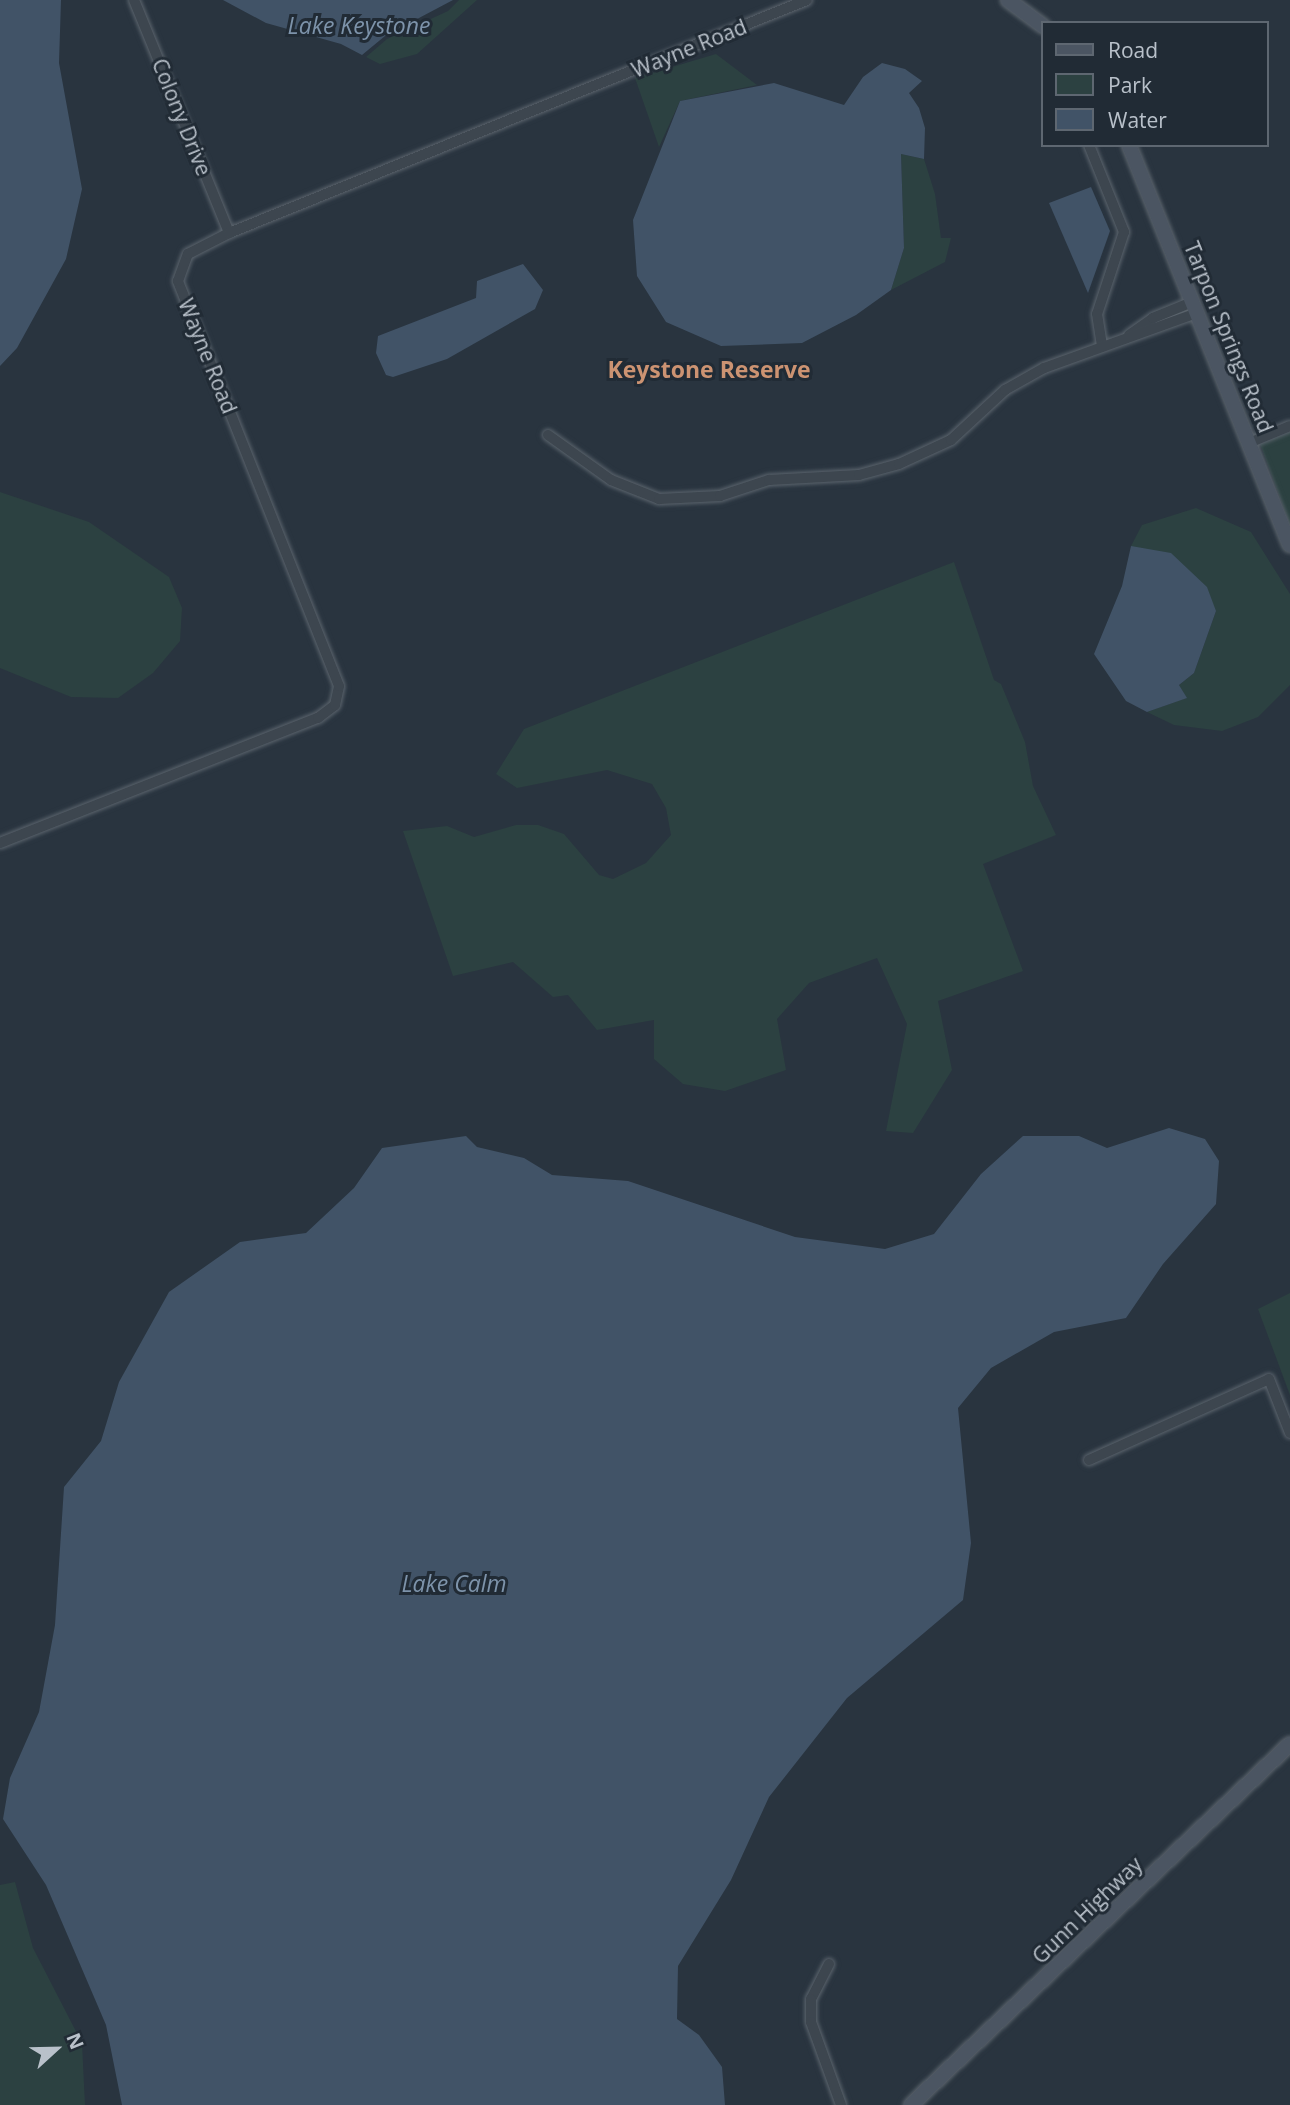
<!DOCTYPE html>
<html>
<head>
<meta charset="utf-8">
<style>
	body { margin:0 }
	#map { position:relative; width:1290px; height:2105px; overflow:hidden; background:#29343f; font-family:"Open Sans",sans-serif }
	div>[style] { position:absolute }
	.green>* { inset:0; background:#2c4141 }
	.water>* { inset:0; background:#415367 }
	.roads { filter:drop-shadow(0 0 2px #5b646d) drop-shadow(0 0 2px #5b646d) }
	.minor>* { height:10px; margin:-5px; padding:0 5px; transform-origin:5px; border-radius:5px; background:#3d464f }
	.secondary>* { height:14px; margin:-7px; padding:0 7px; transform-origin:7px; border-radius:7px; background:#4b5562 }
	span { translate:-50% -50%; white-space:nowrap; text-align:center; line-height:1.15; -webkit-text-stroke:6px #212b35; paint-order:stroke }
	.street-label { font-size:21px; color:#b9c1ca }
	.water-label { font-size:23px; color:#7d93aa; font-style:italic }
	.neighbourhood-label { font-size:23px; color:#cc9372; font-weight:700 }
	.legend { position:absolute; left:1041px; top:21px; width:228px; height:126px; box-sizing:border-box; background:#212b35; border:2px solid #5e6771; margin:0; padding:9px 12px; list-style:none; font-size:21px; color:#b9c1ca }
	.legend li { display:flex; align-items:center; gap:14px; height:35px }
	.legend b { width:35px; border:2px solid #5e6771 }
	.north { position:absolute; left:21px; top:2014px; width:70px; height:70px; -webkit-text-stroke:5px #212b35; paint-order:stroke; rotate:68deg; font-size:19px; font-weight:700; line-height:28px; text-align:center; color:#b9c1ca }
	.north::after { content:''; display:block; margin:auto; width:24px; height:32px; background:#b9c1ca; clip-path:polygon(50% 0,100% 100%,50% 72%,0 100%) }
</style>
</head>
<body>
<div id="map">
	<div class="green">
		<i style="clip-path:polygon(459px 0,477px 0,417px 54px,380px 64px,366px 57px,387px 39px,448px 11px)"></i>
		<i style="clip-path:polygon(716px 54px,757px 85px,680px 101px,659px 147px,635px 78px)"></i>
		<i style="clip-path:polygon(901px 154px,924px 159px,935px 194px,941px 238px,951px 238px,945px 262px,891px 290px,904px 248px)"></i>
		<i style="clip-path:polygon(1290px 432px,1290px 525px,1260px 444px)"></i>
		<i style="clip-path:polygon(0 492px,89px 522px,169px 577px,182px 608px,180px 641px,153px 673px,118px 698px,71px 697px,0 668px)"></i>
		<i style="clip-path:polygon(1196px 508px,1251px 532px,1290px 594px,1290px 685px,1258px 717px,1222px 731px,1174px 725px,1147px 712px,1186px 698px,1179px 685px,1194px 673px,1216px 611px,1131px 546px,1142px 525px)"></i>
		<i style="clip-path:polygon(954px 562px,994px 680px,1001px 684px,1025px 742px,1033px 786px,1056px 835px,983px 864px,1023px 971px,938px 1001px,952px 1070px,913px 1133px,886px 1131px,907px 1024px,877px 958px,809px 983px,777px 1019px,786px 1070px,725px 1091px,683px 1084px,654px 1059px,654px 1020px,597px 1030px,568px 995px,553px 997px,513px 962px,453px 976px,403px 831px,447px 826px,474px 837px,516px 825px,538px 825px,564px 834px,599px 875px,613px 879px,646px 863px,671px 835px,666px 808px,652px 784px,607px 770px,517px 788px,496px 774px,524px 729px)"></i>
		<i style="clip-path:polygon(1290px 1293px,1290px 1395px,1258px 1309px)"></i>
		<i style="clip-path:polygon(15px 1882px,33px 1948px,82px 2043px,85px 2105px,0 2105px,0 1885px)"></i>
	</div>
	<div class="water">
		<i style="clip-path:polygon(0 0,61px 0,59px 63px,82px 189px,66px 259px,17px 348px,0 366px)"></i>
		<i style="clip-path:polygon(223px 0,453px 0,385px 36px,362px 55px,341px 44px,266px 23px)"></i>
		<i style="clip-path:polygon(882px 63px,905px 69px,922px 81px,909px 93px,919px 108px,925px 128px,924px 159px,901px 154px,904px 248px,891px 290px,856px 315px,802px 343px,721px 346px,666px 322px,637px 276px,633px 220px,680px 101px,774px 83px,844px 105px,863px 77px)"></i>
		<i style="clip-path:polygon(1091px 187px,1110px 231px,1088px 293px,1049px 203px)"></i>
		<i style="clip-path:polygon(523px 264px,543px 290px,535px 309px,447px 359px,393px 377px,386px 375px,376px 353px,378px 336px,476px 298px,477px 281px)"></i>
		<i style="clip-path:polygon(1131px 546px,1171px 553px,1207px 587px,1216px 611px,1194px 673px,1179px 685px,1187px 698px,1147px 712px,1126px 701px,1094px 654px,1122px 586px)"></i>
		<i style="clip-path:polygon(1169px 1128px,1205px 1139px,1219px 1161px,1216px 1204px,1163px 1264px,1126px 1318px,1054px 1332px,991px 1368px,958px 1408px,971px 1543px,963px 1600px,847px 1698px,769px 1797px,731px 1880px,678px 1966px,677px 2019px,699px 2035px,722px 2067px,725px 2105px,122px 2105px,106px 2025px,46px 1885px,3px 1819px,10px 1778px,39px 1712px,55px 1625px,64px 1487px,101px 1441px,119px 1382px,169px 1292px,240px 1242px,306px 1233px,354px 1188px,382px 1148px,466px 1136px,477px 1147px,524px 1158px,552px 1175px,628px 1181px,795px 1237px,885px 1249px,934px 1234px,981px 1174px,1023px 1136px,1079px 1136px,1107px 1148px)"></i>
	</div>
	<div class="roads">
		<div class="minor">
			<i style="left:134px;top:0;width:252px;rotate:67.8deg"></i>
			<i style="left:1089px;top:145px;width:94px;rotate:68.1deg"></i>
			<i style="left:1124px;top:232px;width:86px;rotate:108.2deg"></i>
			<i style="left:1097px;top:314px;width:31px;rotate:81deg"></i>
			<i style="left:1129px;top:335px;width:29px;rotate:-35deg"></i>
			<i style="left:1153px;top:318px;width:42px;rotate:-22.3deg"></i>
			<i style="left:548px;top:435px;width:77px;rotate:35.5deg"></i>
			<i style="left:611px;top:480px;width:52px;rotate:21.6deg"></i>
			<i style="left:659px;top:499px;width:61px;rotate:-2.8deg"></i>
			<i style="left:720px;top:496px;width:52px;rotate:-18.1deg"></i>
			<i style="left:769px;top:480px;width:90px;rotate:-3.2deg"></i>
			<i style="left:859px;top:475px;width:41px;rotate:-15.4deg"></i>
			<i style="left:899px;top:464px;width:57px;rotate:-24.8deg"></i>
			<i style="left:951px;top:440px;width:74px;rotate:-42.8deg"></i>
			<i style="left:1005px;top:390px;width:45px;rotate:-29.4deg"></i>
			<i style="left:1044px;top:368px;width:163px;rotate:-19.8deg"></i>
			<i style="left:1249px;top:443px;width:44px;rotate:-22.5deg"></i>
			<i style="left:0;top:843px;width:342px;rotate:-21.5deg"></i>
			<i style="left:318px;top:718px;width:21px;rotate:-37deg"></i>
			<i style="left:335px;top:705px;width:19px;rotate:-78deg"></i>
			<i style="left:339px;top:686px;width:436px;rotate:-111.7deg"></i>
			<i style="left:178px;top:281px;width:29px;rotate:-70deg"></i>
			<i style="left:188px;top:254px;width:46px;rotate:-27.1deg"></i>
			<i style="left:229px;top:233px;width:623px;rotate:-21.96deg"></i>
			<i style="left:1089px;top:1460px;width:197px;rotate:-24.2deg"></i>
			<i style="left:1269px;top:1379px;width:58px;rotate:68.7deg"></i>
			<i style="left:829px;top:1964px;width:39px;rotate:117deg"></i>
			<i style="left:811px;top:1999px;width:23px;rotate:90deg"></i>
			<i style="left:811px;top:2022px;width:88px;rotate:70.1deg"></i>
		</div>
		<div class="secondary">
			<i style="left:1008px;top:0;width:44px;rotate:36.6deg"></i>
			<i style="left:1129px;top:145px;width:431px;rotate:68.1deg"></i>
			<i style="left:911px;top:2105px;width:523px;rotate:-43.61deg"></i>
		</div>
	</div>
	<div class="street-label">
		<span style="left:689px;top:48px;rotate:-22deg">Wayne Road</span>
		<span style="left:182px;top:117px;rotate:68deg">Colony Drive</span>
		<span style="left:1229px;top:337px;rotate:68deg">Tarpon Springs Road</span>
		<span style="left:208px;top:356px;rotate:68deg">Wayne Road</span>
		<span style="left:1087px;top:1910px;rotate:-44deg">Gunn Highway</span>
	</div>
	<div class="water-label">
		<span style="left:359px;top:25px">Lake Keystone</span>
		<span style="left:454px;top:1583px">Lake Calm</span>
	</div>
	<div class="neighbourhood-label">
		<span style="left:709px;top:369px">Keystone Reserve</span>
	</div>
	<ul class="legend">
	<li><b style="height:9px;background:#4b5562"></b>Road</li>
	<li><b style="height:19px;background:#2c4141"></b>Park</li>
	<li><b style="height:19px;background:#415367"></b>Water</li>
	</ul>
	<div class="north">N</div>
</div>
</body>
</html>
